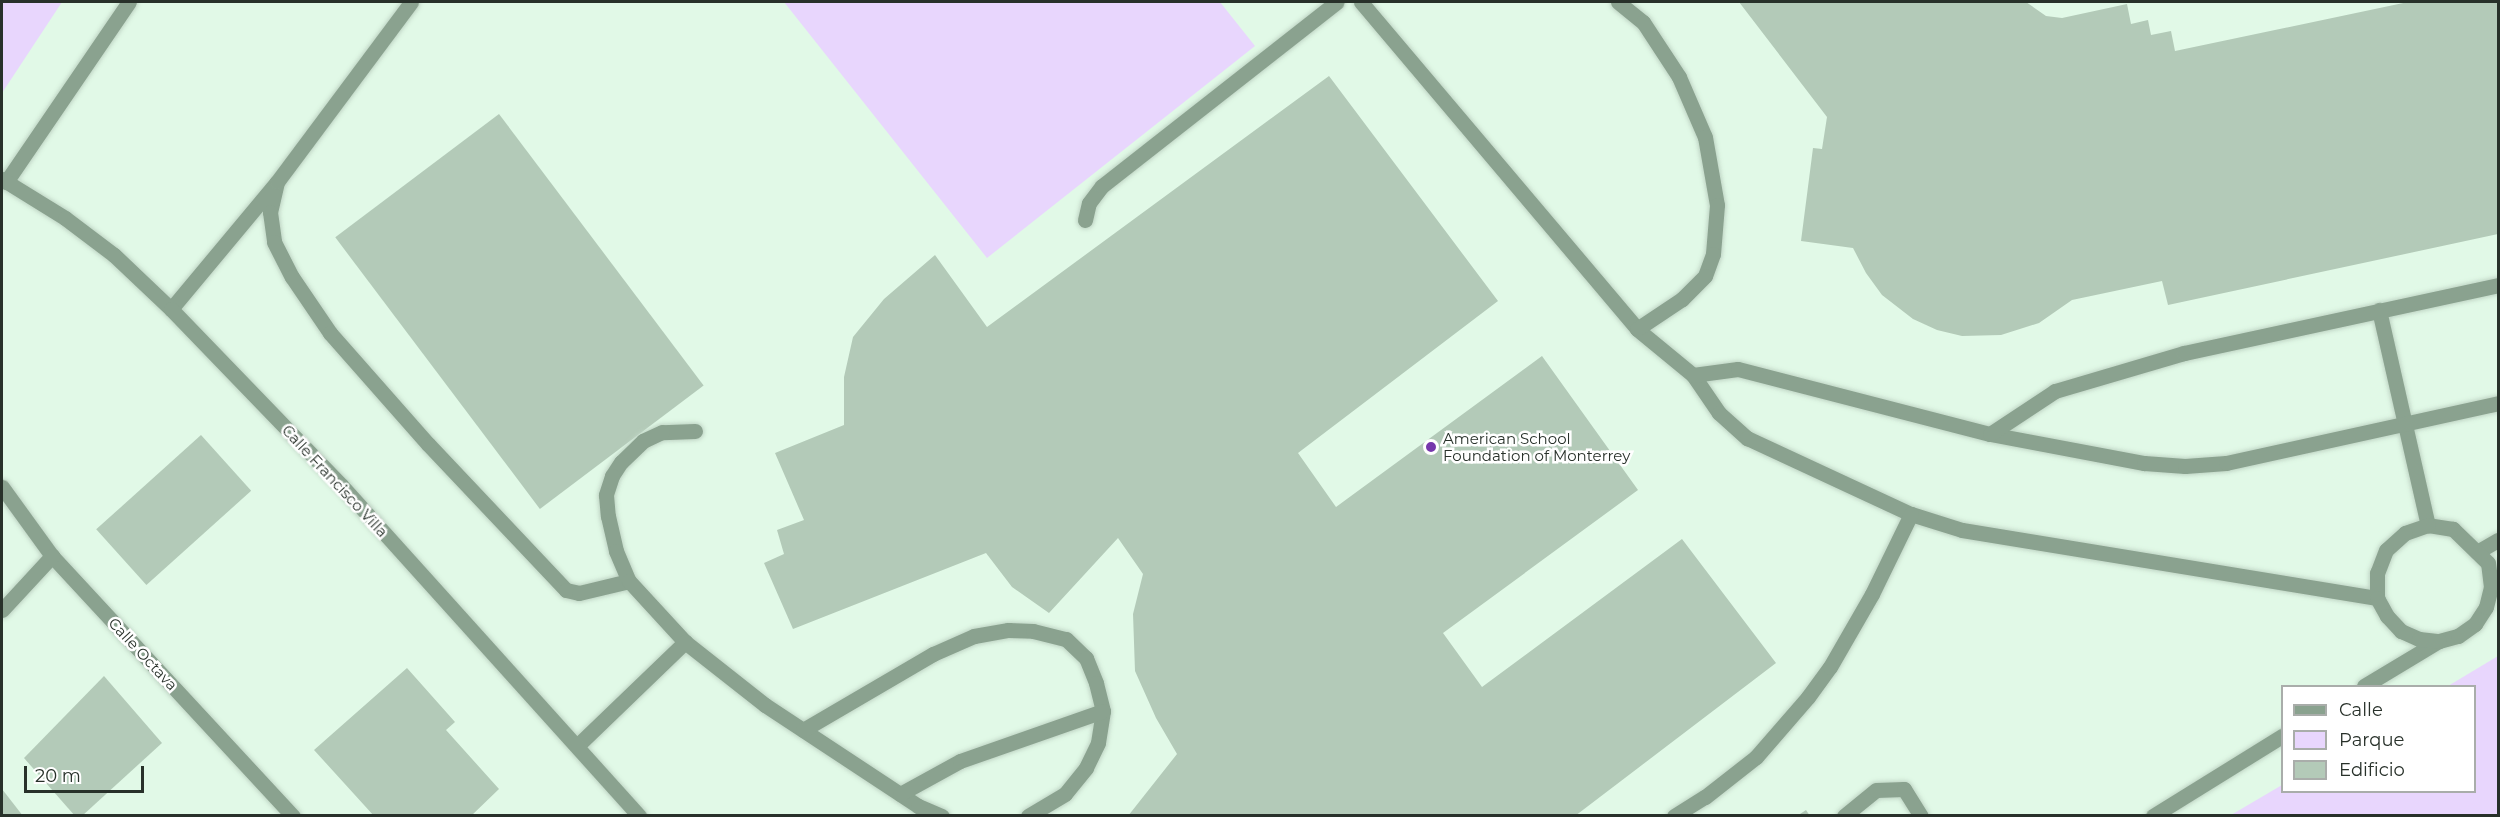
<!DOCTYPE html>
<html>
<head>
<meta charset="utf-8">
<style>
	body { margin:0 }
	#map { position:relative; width:2500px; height:817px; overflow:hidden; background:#e1f9e7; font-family:Montserrat,sans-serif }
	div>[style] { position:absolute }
	.green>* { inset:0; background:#e8d6fd }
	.building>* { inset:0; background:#b3cab8; transform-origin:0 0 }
	.roads { filter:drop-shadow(0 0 2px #c0d5c5) drop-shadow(0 0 2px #c0d5c5) }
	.lane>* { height:15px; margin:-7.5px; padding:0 7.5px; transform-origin:7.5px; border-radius:7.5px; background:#8aa28f }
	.street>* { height:15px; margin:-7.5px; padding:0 7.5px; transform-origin:7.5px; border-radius:7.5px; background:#8aa28f }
	.dots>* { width:16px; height:16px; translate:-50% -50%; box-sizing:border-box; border:3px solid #fff; border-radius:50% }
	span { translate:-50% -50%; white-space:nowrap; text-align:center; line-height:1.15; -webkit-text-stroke:5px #fff; paint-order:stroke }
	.poi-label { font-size:15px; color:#28312a }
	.left { translate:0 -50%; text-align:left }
	.street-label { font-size:15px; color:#28312a }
	.frame { position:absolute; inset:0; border:3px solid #28312a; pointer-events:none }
	.legend { position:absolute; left:2281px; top:685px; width:195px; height:108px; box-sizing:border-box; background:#fff; border:2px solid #a9adaa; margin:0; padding:8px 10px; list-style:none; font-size:18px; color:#28312a }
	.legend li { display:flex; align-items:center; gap:12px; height:30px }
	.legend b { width:30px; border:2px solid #a9adaa }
	.scale { position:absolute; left:24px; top:766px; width:120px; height:27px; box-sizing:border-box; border:3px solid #28312a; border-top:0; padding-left:8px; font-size:18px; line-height:21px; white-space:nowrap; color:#28312a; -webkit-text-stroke:4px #fff; paint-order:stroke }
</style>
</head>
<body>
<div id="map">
	<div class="green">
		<i style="clip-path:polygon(2px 2px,62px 2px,2px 93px)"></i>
		<i style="clip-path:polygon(784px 2px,1220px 2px,1255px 46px,987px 258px)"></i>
		<i style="clip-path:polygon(2498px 656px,2498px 815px,2231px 815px,2282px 785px,2282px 792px,2474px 792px,2474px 686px,2448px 686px)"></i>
	</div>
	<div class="building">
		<i style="clip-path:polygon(1739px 2px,2026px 2px,2046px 16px,2062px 18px,2127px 4px,2131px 24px,2148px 20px,2151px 35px,2171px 31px,2175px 51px,2408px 2px,2498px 2px,2498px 234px,2168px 305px,2162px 281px,2072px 300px,2039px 323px,2001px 335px,1962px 336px,1937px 330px,1913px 319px,1882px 295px,1866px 273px,1853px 248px,1801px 241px,1813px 148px,1822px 149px,1827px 117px)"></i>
		<i style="clip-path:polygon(1329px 76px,1498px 301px,1298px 453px,1336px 507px,1542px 356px,1638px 490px,1443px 633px,1482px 687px,1682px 539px,1776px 663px,1575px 816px,1128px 816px,1177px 754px,1156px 718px,1135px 671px,1133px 614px,1143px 574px,1118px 538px,1049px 613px,1012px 587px,986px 553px,793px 629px,764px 563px,784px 554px,777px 530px,804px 520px,775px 453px,844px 425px,844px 377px,853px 337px,884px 299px,935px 255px,987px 327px)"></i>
		<i style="left:499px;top:114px;width:340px;height:205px;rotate:53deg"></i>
		<i style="left:201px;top:435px;width:75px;height:141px;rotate:48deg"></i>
		<i style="clip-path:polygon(407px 668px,455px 722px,446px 730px,499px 789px,471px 816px,374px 816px,314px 750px)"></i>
		<i style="clip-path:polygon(104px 676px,162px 743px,82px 816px,75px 816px,24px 758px)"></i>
		<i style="clip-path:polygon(2px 789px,23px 816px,2px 816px)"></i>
		<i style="clip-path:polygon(1806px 810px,1810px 816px,1797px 816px)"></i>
	</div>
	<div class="roads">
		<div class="lane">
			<i style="left:1361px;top:2px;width:428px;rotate:49.8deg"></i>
			<i style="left:1637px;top:329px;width:72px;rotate:39.4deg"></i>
			<i style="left:1693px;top:375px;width:46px;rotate:55.6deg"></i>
			<i style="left:1719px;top:413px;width:38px;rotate:42deg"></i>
			<i style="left:1747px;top:438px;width:181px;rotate:24.9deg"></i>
			<i style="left:1911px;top:514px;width:53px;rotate:17.4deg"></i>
			<i style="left:1962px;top:530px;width:421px;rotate:9.3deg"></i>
			<i style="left:1618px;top:2px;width:32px;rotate:39deg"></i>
			<i style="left:1643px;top:22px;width:66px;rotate:56.8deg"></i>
			<i style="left:1679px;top:77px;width:65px;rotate:66.6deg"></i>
			<i style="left:1705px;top:137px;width:69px;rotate:80deg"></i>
			<i style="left:1717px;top:205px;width:49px;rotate:94.7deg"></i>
			<i style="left:1713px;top:254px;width:23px;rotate:110deg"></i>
			<i style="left:1705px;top:276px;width:33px;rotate:135deg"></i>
			<i style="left:1682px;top:299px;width:54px;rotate:146.3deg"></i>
			<i style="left:6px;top:182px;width:218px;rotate:-55.7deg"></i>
			<i style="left:277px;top:182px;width:31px;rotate:103deg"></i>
			<i style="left:270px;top:212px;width:30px;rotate:82deg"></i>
			<i style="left:274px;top:242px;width:39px;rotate:63deg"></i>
			<i style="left:292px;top:277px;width:68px;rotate:55.8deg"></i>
			<i style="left:330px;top:333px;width:148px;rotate:48.6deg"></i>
			<i style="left:428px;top:444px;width:201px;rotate:46.6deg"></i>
			<i style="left:566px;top:590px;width:13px;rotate:13deg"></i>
			<i style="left:579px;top:593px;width:51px;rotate:-13.5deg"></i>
			<i style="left:1085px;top:220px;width:17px;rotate:-77deg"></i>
			<i style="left:1089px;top:203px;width:21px;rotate:-53deg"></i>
			<i style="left:1102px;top:186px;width:298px;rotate:-38.1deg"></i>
			<i style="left:171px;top:309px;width:165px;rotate:-50.2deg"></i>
			<i style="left:277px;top:182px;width:224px;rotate:-53.3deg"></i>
			<i style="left:2379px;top:310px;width:221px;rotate:77.2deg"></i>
			<i style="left:1693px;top:375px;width:45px;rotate:-7.6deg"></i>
			<i style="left:1738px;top:369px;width:260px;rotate:14.5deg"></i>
			<i style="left:1990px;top:434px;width:157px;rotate:10.7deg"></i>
			<i style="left:2144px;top:463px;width:41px;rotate:4.2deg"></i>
			<i style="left:2185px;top:466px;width:41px;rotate:-4.2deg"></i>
			<i style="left:2226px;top:463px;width:279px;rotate:-12.4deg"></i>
			<i style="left:695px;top:431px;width:33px;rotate:178deg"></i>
			<i style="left:662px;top:432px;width:21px;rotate:155deg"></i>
			<i style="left:643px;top:441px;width:30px;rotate:136deg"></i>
			<i style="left:621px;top:462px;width:17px;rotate:123deg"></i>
			<i style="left:612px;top:476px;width:20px;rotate:108deg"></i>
			<i style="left:606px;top:495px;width:21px;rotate:85deg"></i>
			<i style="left:608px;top:516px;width:36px;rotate:77deg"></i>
			<i style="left:616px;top:551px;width:33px;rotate:67deg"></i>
			<i style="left:629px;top:581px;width:83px;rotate:47.4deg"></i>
			<i style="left:685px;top:642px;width:102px;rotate:38.2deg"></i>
			<i style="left:765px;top:705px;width:183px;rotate:33.4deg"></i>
			<i style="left:918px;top:806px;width:26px;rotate:23deg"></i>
			<i style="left:1990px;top:434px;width:78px;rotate:-33.5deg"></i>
			<i style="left:2055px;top:391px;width:134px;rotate:-16.4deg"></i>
			<i style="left:2184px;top:353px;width:321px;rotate:-12.2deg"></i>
			<i style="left:2477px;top:552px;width:24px;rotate:-30deg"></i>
			<i style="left:2364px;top:686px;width:87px;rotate:-31deg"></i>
			<i style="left:2439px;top:641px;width:20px;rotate:-15deg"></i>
			<i style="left:2458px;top:636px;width:21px;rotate:-35deg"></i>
			<i style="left:2475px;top:624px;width:20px;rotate:-57deg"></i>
			<i style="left:2486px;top:607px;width:21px;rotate:-76deg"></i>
			<i style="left:2491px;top:587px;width:24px;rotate:-97deg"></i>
			<i style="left:2488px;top:563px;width:49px;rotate:-135.8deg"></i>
			<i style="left:2453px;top:529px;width:25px;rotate:-171deg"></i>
			<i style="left:2428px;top:525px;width:24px;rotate:161deg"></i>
			<i style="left:2405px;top:533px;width:25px;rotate:138deg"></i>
			<i style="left:2386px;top:550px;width:25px;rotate:111deg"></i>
			<i style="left:2377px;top:573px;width:25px;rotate:90deg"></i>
			<i style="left:2377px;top:598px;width:21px;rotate:61deg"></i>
			<i style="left:2387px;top:616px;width:21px;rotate:47deg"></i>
			<i style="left:2401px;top:631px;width:20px;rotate:24deg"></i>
			<i style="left:2419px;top:639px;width:20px;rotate:6deg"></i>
			<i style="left:803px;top:730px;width:151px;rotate:-30.3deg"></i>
			<i style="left:933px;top:654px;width:45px;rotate:-23.7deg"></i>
			<i style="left:974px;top:636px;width:35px;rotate:-10deg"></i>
			<i style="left:1008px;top:630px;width:25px;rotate:2deg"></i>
			<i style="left:1033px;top:631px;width:34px;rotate:14deg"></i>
			<i style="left:1066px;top:639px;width:28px;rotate:44deg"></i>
			<i style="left:1086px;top:658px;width:27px;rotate:68deg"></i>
			<i style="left:1096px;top:683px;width:29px;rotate:76deg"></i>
			<i style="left:1103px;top:711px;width:32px;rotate:99deg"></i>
			<i style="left:1098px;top:743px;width:28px;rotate:116deg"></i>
			<i style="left:1086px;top:768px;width:33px;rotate:129deg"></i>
			<i style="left:1065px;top:794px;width:43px;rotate:149.3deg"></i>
			<i style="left:578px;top:745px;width:149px;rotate:-43.9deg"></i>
			<i style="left:900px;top:794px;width:68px;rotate:-28.8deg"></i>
			<i style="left:960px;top:761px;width:151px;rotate:-19.3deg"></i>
			<i style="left:1674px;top:816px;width:36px;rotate:-32deg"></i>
			<i style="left:1705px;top:797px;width:65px;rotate:-38.1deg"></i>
			<i style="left:1756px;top:757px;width:79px;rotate:-49.1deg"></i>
			<i style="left:1808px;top:697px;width:37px;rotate:-54deg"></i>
			<i style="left:1830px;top:667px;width:84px;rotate:-60.1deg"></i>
			<i style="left:1872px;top:594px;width:89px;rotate:-64deg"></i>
			<i style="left:1844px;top:816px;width:41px;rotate:-39.1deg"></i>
			<i style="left:1876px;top:790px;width:28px;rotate:-2deg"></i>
			<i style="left:1904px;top:789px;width:32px;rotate:58deg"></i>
			<i style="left:2153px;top:816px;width:152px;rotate:-31.8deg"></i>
		</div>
		<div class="street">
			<i style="left:2px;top:179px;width:74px;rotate:31.8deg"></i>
			<i style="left:65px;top:218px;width:61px;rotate:37.1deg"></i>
			<i style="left:114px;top:255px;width:79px;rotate:43.5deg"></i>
			<i style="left:171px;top:309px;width:246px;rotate:46deg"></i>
			<i style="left:342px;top:486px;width:444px;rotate:48deg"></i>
			<i style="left:2px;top:487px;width:85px;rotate:54.1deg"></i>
			<i style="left:52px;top:556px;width:355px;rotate:47.2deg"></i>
			<i style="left:2px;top:610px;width:74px;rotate:-47.2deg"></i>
		</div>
	</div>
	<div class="dots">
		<i style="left:1431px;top:447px;background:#7637ac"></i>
	</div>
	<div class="poi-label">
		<span class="left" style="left:1443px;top:447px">American School<br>Foundation of Monterrey</span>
	</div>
	<div class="street-label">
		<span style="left:335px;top:481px;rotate:47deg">Calle Francisco Villa</span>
		<span style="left:143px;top:654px;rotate:47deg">Calle Octava</span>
	</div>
	<div class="frame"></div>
	<ul class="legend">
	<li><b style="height:8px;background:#8aa28f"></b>Calle</li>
	<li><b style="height:16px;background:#e8d6fd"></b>Parque</li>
	<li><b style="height:16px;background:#b3cab8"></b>Edificio</li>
	</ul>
	<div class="scale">20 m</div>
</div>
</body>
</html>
